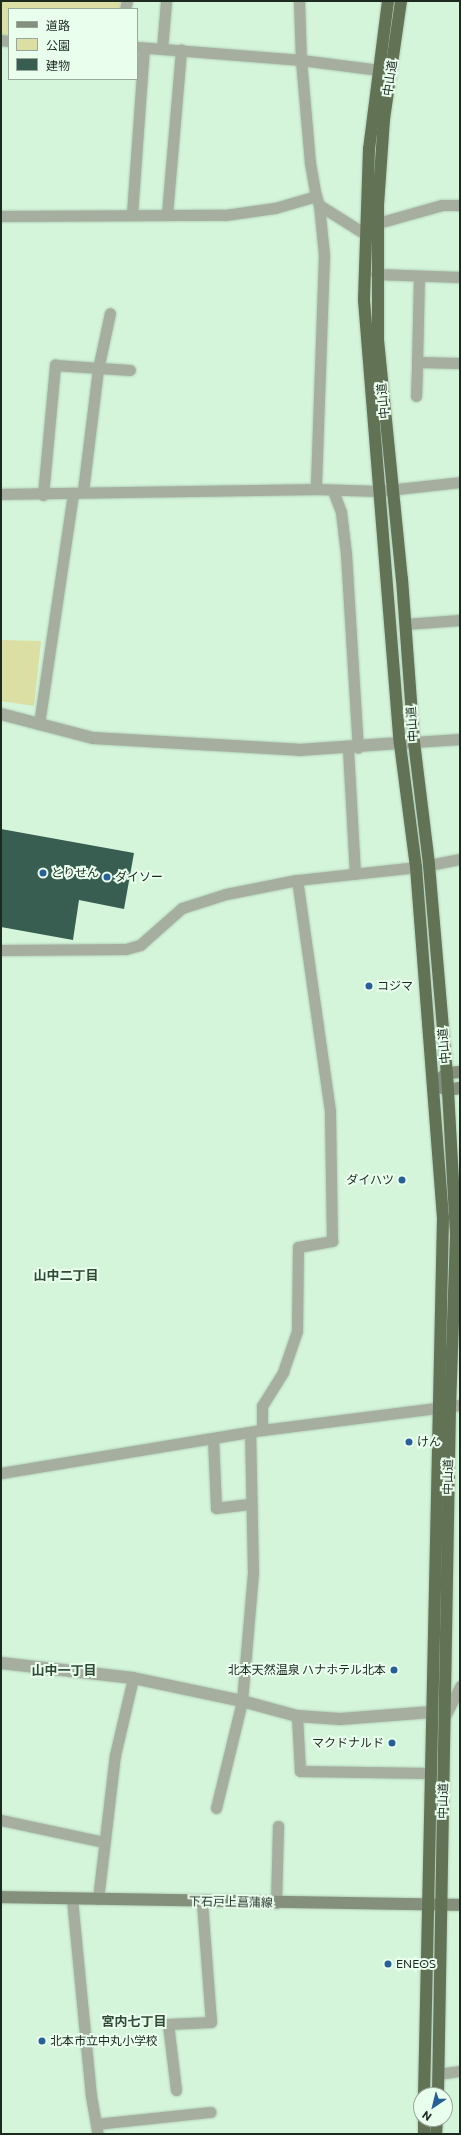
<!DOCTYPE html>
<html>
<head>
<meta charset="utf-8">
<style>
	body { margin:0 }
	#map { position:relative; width:461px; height:2135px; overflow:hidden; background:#d4f5da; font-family:Commissioner,"Noto Sans JP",sans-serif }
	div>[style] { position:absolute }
	.green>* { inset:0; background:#dcdfa3 }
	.building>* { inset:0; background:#375e51 }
	.roads { filter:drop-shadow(0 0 1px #b3d0b9) drop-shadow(0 0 1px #b3d0b9) }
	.minor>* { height:11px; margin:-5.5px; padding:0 5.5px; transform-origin:5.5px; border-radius:5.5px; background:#a6ae9f }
	.tertiary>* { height:12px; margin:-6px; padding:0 6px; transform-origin:6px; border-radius:6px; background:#a6ae9f }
	.secondary>* { height:12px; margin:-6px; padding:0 6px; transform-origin:6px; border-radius:6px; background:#84907b }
	.trunk>* { height:12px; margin:-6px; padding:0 6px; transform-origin:6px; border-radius:6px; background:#627255 }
	.dots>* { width:11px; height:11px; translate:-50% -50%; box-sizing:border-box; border:2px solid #eafeee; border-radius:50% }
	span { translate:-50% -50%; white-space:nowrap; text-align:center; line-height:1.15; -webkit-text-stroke:4px #eafeee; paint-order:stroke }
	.street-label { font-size:12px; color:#1d2a20 }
	.poi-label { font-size:12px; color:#1d2a20 }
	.left { translate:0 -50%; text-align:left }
	.right { translate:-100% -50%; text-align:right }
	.neighbourhood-label { font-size:13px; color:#2e4a35; font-weight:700 }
	.frame { position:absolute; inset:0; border:2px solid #1d2a20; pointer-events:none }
	.legend { position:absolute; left:8px; top:8px; width:130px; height:72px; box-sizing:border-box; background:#eafeee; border:1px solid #98a99c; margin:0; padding:5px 7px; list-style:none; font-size:12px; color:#1d2a20 }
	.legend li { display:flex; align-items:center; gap:8px; height:20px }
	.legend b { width:20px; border:1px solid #98a99c }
	.north { position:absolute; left:413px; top:2087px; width:40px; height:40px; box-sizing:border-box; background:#eafeee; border:1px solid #98a99c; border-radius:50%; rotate:215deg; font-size:11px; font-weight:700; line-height:16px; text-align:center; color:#1d2a20 }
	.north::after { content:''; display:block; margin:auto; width:14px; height:18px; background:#276098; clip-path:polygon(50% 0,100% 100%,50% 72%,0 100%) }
</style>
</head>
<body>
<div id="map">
	<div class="green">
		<i style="clip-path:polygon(1px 1px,122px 1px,120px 9px,9px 9px,9px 36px,1px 35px)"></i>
		<i style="clip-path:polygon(1px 640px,41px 641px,34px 706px,1px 701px)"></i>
	</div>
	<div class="building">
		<i style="clip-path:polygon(1px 829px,134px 853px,124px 909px,79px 900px,73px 940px,1px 927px)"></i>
	</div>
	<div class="roads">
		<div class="minor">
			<i style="left:299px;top:1px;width:59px;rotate:88.1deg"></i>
			<i style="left:301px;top:60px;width:103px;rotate:85deg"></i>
			<i style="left:310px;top:163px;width:34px;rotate:80deg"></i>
			<i style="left:125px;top:9px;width:8px;rotate:-76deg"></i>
			<i style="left:1px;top:40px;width:8px;rotate:7deg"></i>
			<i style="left:137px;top:47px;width:165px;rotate:4.5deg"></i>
			<i style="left:301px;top:60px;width:79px;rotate:7.3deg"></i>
			<i style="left:162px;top:49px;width:48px;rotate:-85.2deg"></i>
			<i style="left:319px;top:205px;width:50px;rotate:84.3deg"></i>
			<i style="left:324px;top:255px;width:234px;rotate:92deg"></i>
			<i style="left:316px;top:489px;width:63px;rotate:1.8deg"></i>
			<i style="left:379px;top:491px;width:81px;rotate:-6.3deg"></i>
			<i style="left:132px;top:214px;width:166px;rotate:-85.9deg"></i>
			<i style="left:167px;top:214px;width:165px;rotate:-85.1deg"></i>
			<i style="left:1px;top:216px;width:224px;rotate:-0.3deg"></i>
			<i style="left:225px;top:215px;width:50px;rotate:-8deg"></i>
			<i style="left:275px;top:208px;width:43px;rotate:-16.3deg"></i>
			<i style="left:316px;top:196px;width:9px;rotate:72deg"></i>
			<i style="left:319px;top:205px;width:54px;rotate:32.2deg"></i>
			<i style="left:378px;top:223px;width:66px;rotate:-15.7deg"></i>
			<i style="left:442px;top:205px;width:18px"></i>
			<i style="left:376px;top:274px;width:84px;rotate:2deg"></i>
			<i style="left:419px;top:276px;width:86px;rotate:91.3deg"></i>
			<i style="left:417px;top:362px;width:43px;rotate:1.3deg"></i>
			<i style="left:416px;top:396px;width:34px;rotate:-88deg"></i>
			<i style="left:83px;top:491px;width:123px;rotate:-83deg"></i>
			<i style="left:98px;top:369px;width:57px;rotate:-77.9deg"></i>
			<i style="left:333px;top:491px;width:22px;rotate:69deg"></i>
			<i style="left:341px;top:512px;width:42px;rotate:83.2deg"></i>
			<i style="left:346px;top:554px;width:194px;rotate:86.5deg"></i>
			<i style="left:1px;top:494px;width:315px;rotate:-0.9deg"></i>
			<i style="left:43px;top:495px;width:131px;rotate:-84.7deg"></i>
			<i style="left:55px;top:365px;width:75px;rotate:3.8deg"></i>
			<i style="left:405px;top:624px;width:55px;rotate:-4.2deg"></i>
			<i style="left:39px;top:724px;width:233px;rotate:-81.6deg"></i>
			<i style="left:414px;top:742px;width:46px;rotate:-3.7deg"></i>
			<i style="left:348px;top:749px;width:125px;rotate:86.8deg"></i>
			<i style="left:429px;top:865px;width:32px;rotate:-11deg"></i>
			<i style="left:1px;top:950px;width:125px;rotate:-0.5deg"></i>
			<i style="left:126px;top:949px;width:15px;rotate:-16deg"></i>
			<i style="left:140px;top:945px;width:56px;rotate:-41.4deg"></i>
			<i style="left:182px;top:908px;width:46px;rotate:-17.7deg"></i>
			<i style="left:226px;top:894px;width:72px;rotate:-11.2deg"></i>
			<i style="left:297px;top:880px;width:120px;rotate:-6.2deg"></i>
			<i style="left:262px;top:1430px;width:24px;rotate:-90deg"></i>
			<i style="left:262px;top:1406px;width:40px;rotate:-58deg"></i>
			<i style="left:283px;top:1372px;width:43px;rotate:-71.1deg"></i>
			<i style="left:297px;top:1331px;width:84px;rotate:-89.3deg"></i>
			<i style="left:298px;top:1247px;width:35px;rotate:-10deg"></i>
			<i style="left:332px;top:1241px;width:130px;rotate:-90.9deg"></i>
			<i style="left:330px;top:1111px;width:233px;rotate:-98.1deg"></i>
			<i style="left:213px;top:1438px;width:70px;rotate:87.5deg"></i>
			<i style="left:216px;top:1508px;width:35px;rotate:-7deg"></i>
			<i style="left:1px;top:1473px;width:265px;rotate:-9.4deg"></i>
			<i style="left:262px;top:1430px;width:200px;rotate:-7.2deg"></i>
			<i style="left:297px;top:1716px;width:55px;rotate:86.9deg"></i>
			<i style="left:300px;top:1771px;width:130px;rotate:0.9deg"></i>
			<i style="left:444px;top:1718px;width:36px;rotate:-63deg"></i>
			<i style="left:216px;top:1808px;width:110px;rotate:-76.3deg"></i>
			<i style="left:242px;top:1701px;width:129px;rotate:-85.1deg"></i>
			<i style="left:253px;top:1572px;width:140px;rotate:-91.2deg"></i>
			<i style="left:1px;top:1820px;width:105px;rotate:12.1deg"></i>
			<i style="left:72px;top:1899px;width:198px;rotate:84.5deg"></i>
			<i style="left:91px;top:2096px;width:39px;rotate:80deg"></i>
			<i style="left:98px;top:1899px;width:145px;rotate:-83.3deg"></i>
			<i style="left:115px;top:1755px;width:79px;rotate:-76.8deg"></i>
			<i style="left:276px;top:1903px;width:77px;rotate:-88.5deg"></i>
			<i style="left:438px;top:2074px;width:22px;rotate:-8deg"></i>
			<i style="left:176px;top:2090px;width:66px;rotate:-96.9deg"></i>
			<i style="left:168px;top:2024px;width:43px;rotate:-2.7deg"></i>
			<i style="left:211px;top:2022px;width:120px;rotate:-94.3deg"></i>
			<i style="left:96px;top:2124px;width:115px;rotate:-6deg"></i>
		</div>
		<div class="tertiary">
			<i style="left:1px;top:714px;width:95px;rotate:14.6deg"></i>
			<i style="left:93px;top:738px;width:206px;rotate:3.3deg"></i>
			<i style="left:299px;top:750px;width:115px;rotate:-4deg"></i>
			<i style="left:1px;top:1663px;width:133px;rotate:6.5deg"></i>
			<i style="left:133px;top:1678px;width:111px;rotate:11.9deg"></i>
			<i style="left:242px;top:1701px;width:57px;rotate:15.3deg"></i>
			<i style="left:297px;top:1716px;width:43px;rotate:4deg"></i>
			<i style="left:340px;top:1719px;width:92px;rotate:-4.4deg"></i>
		</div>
		<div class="secondary">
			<i style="left:460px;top:1072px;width:13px;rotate:176deg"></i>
			<i style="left:447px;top:1073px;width:17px;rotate:140deg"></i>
			<i style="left:434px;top:1084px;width:14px;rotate:25deg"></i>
			<i style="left:447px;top:1090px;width:13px;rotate:-9deg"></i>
			<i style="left:1px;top:1897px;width:459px;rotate:1deg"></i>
		</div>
		<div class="trunk">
			<i style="left:388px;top:1px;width:149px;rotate:97.3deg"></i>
			<i style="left:369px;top:149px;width:151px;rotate:91.9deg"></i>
			<i style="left:364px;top:300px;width:445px;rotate:85.4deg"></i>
			<i style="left:400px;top:744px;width:124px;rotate:82.6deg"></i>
			<i style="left:416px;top:867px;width:352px;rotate:85.6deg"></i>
			<i style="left:443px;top:1218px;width:877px;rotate:91.24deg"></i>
			<i style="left:401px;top:1px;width:119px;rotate:98.2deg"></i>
			<i style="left:384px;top:119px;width:85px;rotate:94deg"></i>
			<i style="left:378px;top:204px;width:136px;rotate:90deg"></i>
			<i style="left:378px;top:340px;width:240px;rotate:84.3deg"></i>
			<i style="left:402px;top:579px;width:163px;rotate:85.8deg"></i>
			<i style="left:414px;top:742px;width:124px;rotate:83deg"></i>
			<i style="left:429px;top:865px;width:209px;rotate:85.1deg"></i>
			<i style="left:447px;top:1073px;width:163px;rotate:86.8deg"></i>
			<i style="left:456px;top:1236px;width:170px;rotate:92deg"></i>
			<i style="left:450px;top:1406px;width:689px;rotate:91deg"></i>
			<i style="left:424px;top:2134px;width:15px;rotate:-90deg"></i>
			<i style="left:436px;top:2134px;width:15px;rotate:-86deg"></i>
		</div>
	</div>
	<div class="dots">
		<i style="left:43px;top:873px;background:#276098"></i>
		<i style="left:107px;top:877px;background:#276098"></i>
		<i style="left:369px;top:986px;background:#276098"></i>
		<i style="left:402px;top:1180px;background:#276098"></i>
		<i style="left:409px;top:1442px;background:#276098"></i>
		<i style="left:394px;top:1670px;background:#276098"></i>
		<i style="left:392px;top:1743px;background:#276098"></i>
		<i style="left:388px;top:1964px;background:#276098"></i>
		<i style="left:42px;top:2041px;background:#276098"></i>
	</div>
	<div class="street-label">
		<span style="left:390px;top:78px;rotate:-82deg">中山道</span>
		<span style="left:383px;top:401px;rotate:-95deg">中山道</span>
		<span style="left:412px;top:724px;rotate:-94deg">中山道</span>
		<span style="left:444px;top:1046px;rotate:-95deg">中山道</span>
		<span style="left:448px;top:1477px;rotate:-89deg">中山道</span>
		<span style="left:443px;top:1801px;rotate:-89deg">中山道</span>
		<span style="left:231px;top:1902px;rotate:1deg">下石戸上菖蒲線</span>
	</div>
	<div class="poi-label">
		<span class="left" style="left:51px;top:873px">とりせん</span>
		<span class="left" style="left:115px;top:877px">ダイソー</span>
		<span class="left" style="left:377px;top:986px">コジマ</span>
		<span class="right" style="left:394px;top:1180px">ダイハツ</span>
		<span class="left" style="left:417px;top:1442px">けん</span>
		<span class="right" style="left:386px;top:1670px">北本天然温泉 ハナホテル北本</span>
		<span class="right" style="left:384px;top:1743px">マクドナルド</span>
		<span class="left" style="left:396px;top:1964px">ENEOS</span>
		<span class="left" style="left:50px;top:2041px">北本市立中丸小学校</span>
	</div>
	<div class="neighbourhood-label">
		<span style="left:66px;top:1275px">山中二丁目</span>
		<span style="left:64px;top:1670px">山中一丁目</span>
		<span style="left:134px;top:2021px">宮内七丁目</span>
	</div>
	<div class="frame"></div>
	<ul class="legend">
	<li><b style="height:5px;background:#84907b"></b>道路</li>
	<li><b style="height:11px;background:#dcdfa3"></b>公園</li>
	<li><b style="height:11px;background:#375e51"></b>建物</li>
	</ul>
	<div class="north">N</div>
</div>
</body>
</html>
